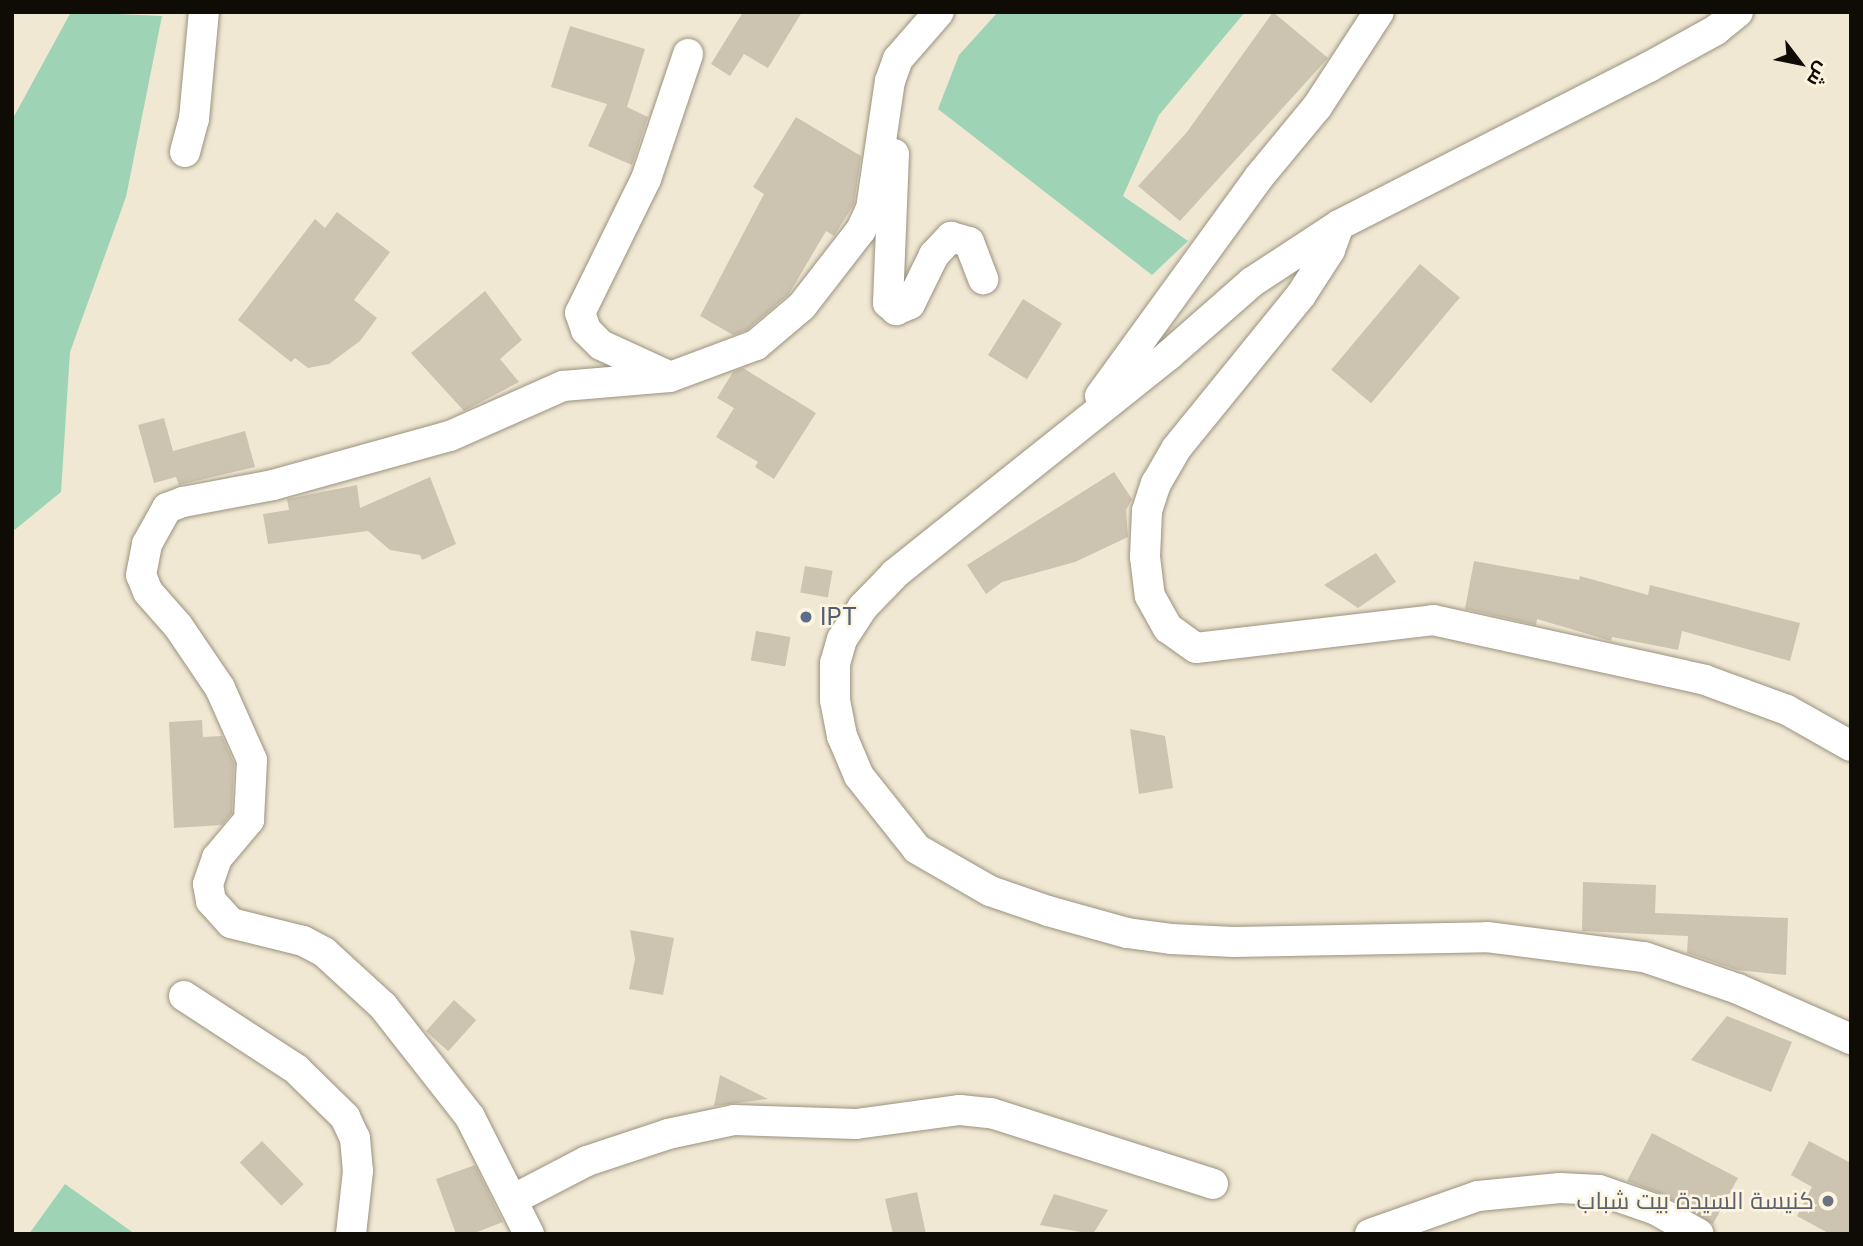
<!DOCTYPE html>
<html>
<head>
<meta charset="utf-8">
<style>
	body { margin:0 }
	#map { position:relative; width:1863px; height:1246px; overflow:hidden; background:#f0e8d3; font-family:Inter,Cairo,sans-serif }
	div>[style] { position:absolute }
	.green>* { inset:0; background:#9fd3b6 }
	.building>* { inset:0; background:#ccc4b0; transform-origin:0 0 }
	.roads { filter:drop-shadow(0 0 2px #9a927f) drop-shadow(0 0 2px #9a927f) }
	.minor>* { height:30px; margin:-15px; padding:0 15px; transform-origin:15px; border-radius:15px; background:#fff }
	.dots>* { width:19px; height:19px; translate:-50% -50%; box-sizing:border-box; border:4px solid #fef5e0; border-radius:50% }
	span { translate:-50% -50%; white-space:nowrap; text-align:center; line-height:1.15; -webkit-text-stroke:5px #fef5e0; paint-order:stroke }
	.service-label { font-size:24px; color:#4e5e75 }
	.left { translate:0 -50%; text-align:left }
	.worship-label { font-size:24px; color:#5b616d }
	.right { translate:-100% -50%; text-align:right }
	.frame { position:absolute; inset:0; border:14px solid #0e0c05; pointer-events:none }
	.north { position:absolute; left:1765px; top:28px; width:70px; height:70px; -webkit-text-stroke:5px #fef5e0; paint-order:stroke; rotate:122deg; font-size:19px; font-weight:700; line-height:28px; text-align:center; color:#0e0c05 }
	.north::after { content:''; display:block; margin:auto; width:24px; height:32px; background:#0e0c05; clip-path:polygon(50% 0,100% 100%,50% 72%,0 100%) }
</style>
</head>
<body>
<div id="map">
	<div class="green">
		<i style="clip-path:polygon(71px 12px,162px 16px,126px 197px,70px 352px,61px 492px,12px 532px,12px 120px)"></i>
		<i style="clip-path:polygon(998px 12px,1245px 12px,1159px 115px,1123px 196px,1188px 241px,1152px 275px,938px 109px,959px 55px)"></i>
		<i style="clip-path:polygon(65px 1184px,135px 1234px,29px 1234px)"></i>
	</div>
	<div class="building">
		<i style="clip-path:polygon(743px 12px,802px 12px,768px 68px,744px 54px,730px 76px,711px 64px)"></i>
		<i style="clip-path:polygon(1273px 12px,1328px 58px,1180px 221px,1138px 186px,1187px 132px)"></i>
		<i style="clip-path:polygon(570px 26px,645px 49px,627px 107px,648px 117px,632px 165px,588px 146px,607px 104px,551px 87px)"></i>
		<i style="clip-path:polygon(796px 117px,861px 156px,854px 204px,834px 236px,826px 231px,789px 294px,747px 330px,733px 335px,700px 316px,764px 194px,753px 187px)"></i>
		<i style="clip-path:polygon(337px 212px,390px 252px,354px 300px,377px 318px,360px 341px,329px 364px,308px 368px,295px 358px,291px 362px,238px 320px,315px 219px,325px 228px)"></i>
		<i style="left:1420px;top:264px;width:52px;height:138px;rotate:40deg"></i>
		<i style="clip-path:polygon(485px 291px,522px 340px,500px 359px,519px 382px,464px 411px,411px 353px)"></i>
		<i style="left:1023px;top:299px;width:46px;height:66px;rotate:32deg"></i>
		<i style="clip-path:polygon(743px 368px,816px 413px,774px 479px,755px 467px,758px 462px,716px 437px,734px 408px,717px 398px,733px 372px)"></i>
		<i style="clip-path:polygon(164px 418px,173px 451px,245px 431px,255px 467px,179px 485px,176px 477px,154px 483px,138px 425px)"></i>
		<i style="clip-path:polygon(1114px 472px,1132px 499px,1126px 510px,1128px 537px,1075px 562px,1002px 582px,986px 594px,967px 565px)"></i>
		<i style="clip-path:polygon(430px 477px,456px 544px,422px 560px,420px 555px,390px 550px,368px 531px,268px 544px,263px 514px,289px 510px,287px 499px,357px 485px,360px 508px)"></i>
		<i style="clip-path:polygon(1376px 553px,1396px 582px,1358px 608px,1324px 585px)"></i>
		<i style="clip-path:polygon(1474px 561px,1579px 580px,1580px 576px,1648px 595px,1650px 585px,1800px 623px,1790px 661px,1682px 631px,1678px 650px,1612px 637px,1611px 641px,1537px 619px,1536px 625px,1465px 609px)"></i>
		<i style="left:805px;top:566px;width:28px;height:27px;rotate:10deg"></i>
		<i style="left:756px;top:631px;width:35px;height:30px;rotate:10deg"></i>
		<i style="clip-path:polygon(202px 720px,203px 737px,222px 736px,234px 763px,232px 813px,222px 825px,174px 828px,169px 722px)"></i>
		<i style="clip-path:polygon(1130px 729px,1165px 736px,1173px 788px,1139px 794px)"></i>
		<i style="clip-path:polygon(1583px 882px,1656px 885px,1655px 913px,1788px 918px,1786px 975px,1737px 970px,1687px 953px,1688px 936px,1582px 931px)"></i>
		<i style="clip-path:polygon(630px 930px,674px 938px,663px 995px,629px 989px,635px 959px)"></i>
		<i style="left:454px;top:1000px;width:30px;height:42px;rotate:42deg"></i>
		<i style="clip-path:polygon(1727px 1016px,1792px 1042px,1771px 1092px,1691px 1060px)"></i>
		<i style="clip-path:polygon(720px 1075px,768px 1099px,714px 1106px)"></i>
		<i style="clip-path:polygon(1652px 1133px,1738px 1178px,1713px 1224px,1662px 1194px,1627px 1181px)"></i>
		<i style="left:262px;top:1141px;width:60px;height:31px;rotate:46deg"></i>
		<i style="clip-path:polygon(1809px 1141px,1851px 1163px,1851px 1234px,1830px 1234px,1797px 1216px,1812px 1187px,1791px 1175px)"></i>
		<i style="clip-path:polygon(475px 1165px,503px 1222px,472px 1234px,456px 1234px,436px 1179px)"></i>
		<i style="clip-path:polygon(917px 1192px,926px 1234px,893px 1234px,885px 1199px)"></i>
		<i style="clip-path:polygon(1054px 1194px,1108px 1210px,1093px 1234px,1040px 1225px)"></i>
	</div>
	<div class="roads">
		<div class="minor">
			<i style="left:1738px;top:12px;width:28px;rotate:141deg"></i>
			<i style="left:1716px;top:30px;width:77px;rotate:151.1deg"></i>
			<i style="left:1649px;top:67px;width:348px;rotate:153deg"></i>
			<i style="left:1339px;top:225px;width:104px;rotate:146.8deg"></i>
			<i style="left:1252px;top:282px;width:111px;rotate:138.7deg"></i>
			<i style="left:1169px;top:355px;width:351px;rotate:141.4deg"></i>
			<i style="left:895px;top:574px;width:46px;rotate:134.1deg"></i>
			<i style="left:863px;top:607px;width:38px;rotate:123deg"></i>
			<i style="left:842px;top:639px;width:25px;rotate:106deg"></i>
			<i style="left:835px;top:663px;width:37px;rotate:90deg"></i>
			<i style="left:835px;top:700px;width:37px;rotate:79deg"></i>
			<i style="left:842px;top:736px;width:43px;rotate:67deg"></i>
			<i style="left:859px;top:776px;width:93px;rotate:51.5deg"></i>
			<i style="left:917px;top:849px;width:84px;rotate:29.9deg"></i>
			<i style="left:990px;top:891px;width:61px;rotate:19deg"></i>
			<i style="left:1048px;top:911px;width:82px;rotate:15.6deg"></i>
			<i style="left:1127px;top:933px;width:44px;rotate:7.8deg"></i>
			<i style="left:1171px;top:939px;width:63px;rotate:2.7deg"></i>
			<i style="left:1234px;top:942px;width:253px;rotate:-1.1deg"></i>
			<i style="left:1487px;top:937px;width:158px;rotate:7.3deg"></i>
			<i style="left:1644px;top:957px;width:99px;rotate:18.8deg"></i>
			<i style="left:1738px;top:989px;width:124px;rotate:23.9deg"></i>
			<i style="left:185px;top:152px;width:34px;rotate:-75deg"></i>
			<i style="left:194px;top:119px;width:107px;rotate:-84.7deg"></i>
			<i style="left:894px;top:154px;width:149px;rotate:92.3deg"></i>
			<i style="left:888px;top:303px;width:11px;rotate:41deg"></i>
			<i style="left:896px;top:310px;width:15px;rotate:-23deg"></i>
			<i style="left:910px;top:304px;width:55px;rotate:-63.9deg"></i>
			<i style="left:934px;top:255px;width:25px;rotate:-47deg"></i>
			<i style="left:951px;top:237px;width:19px;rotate:16deg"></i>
			<i style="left:969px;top:242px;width:40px;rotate:69deg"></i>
			<i style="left:1339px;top:225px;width:27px;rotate:110deg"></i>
			<i style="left:1330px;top:250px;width:54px;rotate:122.8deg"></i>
			<i style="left:1301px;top:295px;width:198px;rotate:129.1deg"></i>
			<i style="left:1176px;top:449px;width:39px;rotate:120deg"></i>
			<i style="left:1156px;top:483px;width:29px;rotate:108deg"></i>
			<i style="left:1147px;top:511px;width:46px;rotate:92.5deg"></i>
			<i style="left:1145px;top:557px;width:39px;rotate:83deg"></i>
			<i style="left:1150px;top:596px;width:37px;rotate:61deg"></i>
			<i style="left:1168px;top:628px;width:34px;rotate:36deg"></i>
			<i style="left:1196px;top:648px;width:239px;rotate:-6.7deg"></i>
			<i style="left:1433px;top:620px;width:279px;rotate:12.4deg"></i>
			<i style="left:1705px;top:680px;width:87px;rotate:20.1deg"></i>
			<i style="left:1787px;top:710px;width:73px;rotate:29.4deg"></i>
			<i style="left:664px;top:374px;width:69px;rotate:-155.3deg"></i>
			<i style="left:601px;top:345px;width:21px;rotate:-135deg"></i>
			<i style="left:586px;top:330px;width:18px;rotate:-109deg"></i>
			<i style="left:580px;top:313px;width:149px;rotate:-63.8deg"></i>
			<i style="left:646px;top:179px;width:132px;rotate:-71.4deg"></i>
			<i style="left:1100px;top:396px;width:271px;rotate:-54deg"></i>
			<i style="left:1259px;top:177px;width:91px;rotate:-50.4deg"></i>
			<i style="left:1317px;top:107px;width:113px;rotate:-56.9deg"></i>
			<i style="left:184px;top:996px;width:134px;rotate:33.1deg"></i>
			<i style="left:296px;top:1069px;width:69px;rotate:44.4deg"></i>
			<i style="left:345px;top:1117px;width:23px;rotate:65deg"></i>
			<i style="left:355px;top:1138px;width:33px;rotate:85deg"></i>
			<i style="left:358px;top:1171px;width:63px;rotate:96.3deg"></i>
			<i style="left:514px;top:1199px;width:82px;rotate:-27.5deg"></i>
			<i style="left:587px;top:1161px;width:85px;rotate:-18.4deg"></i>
			<i style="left:668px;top:1134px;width:67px;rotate:-12deg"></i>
			<i style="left:734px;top:1120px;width:122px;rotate:1.9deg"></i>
			<i style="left:856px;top:1124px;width:105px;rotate:-7.7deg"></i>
			<i style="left:960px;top:1110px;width:31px;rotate:6deg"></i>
			<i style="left:991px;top:1113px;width:233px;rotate:17.7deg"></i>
			<i style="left:529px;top:1234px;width:131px;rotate:-116.8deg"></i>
			<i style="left:470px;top:1117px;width:141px;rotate:-128.1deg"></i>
			<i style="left:383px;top:1006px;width:80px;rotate:-137.5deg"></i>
			<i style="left:324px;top:952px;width:24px;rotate:-152deg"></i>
			<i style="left:303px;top:941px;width:74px;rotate:-166deg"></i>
			<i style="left:231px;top:923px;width:30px;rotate:-132deg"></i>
			<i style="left:211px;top:901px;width:17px;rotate:-100deg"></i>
			<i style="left:208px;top:884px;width:28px;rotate:-71deg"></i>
			<i style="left:217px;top:858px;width:50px;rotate:-49.9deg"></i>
			<i style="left:249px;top:820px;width:60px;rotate:-87.1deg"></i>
			<i style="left:252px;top:760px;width:79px;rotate:-114deg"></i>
			<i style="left:220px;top:688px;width:75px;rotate:-124.1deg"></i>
			<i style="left:178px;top:626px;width:45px;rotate:-131.4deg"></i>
			<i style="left:148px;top:592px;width:18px;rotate:-112deg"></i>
			<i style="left:141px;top:575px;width:32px;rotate:-79deg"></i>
			<i style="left:147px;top:544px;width:41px;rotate:-60.9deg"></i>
			<i style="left:167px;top:508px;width:17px;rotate:-21deg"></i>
			<i style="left:183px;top:502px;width:92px;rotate:-10.7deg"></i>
			<i style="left:273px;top:485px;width:184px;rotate:-15.5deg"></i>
			<i style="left:450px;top:436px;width:124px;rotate:-23.9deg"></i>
			<i style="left:563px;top:386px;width:107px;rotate:-4.8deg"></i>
			<i style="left:670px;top:377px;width:92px;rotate:-20.4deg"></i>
			<i style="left:756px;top:345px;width:60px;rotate:-40.3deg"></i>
			<i style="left:802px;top:306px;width:96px;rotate:-52.2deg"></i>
			<i style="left:861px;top:230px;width:23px;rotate:-65deg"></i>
			<i style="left:871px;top:209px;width:129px;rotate:-81.6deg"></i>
			<i style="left:890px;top:81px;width:23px;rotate:-70deg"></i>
			<i style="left:898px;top:59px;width:62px;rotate:-48.9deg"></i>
			<i style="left:1370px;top:1234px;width:114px;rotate:-19.4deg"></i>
			<i style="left:1478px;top:1196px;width:82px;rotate:-5.6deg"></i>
			<i style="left:1560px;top:1188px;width:39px;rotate:3deg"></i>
			<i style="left:1599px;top:1190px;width:58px;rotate:19.1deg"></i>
			<i style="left:1654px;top:1209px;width:51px;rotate:29.1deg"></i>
		</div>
	</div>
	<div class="dots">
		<i style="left:806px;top:617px;background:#5c6f8a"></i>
		<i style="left:1828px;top:1201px;background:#6b7280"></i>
	</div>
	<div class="service-label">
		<span class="left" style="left:820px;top:617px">IPT</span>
	</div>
	<div class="worship-label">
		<span class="right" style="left:1814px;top:1201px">كنيسة السيدة بيت شباب</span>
	</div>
	<div class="frame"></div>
	<div class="north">ش</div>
</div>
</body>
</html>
